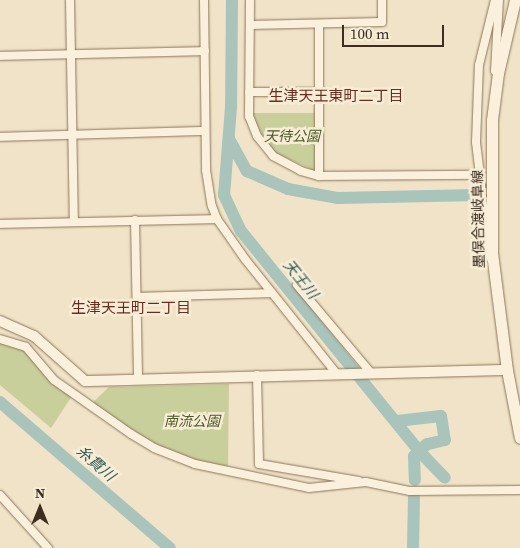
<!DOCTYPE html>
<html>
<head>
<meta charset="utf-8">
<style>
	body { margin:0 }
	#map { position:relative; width:520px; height:548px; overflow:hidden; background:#f0e3c7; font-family:"Source Serif 4","Noto Sans JP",serif }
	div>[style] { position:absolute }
	.green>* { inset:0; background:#c9cf9a }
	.river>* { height:12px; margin:-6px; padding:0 6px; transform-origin:6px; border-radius:6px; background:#a8c4bb }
	.roads { filter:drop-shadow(0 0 1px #8c755b) drop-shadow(0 0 1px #8c755b) }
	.minor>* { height:8px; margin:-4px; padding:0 4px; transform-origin:4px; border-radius:4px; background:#faf0db }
	.tertiary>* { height:10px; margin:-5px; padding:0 5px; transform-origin:5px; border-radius:5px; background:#faf0db }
	.secondary>* { height:11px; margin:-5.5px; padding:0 5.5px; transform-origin:5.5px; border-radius:5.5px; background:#faf0db }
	span { translate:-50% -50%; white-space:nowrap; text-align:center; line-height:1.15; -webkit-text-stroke:5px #f7edd7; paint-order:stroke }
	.park-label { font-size:14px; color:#4d5926; font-style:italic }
	.street-label { font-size:14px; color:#3c2d20 }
	.neighbourhood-label { font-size:15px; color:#6a2c1e }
	.water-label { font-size:15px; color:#2e5c59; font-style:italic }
	.north { position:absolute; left:15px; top:483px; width:50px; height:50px; -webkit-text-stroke:4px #f7edd7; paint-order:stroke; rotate:0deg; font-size:14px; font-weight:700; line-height:20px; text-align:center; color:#3c2d20 }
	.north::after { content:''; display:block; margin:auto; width:18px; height:22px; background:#3c2d20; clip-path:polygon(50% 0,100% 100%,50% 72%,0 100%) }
	.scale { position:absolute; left:342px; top:25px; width:102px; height:22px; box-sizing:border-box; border:2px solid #3c2d20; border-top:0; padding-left:6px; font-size:15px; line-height:18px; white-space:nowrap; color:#3c2d20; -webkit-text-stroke:4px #f7edd7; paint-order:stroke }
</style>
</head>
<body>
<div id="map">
	<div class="green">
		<i style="clip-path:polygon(252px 113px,315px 113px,315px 171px,271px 151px,254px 123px)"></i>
		<i style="clip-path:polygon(0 342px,21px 348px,54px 383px,72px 396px,51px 428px,0 385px)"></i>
		<i style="clip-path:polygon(229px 384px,228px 468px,205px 465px,157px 446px,91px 404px,109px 387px)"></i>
	</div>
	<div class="river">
		<i style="left:232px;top:0;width:107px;rotate:90.5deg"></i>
		<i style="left:231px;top:107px;width:88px;rotate:94.5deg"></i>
		<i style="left:224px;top:195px;width:40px;rotate:65deg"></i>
		<i style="left:241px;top:231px;width:283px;rotate:51deg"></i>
		<i style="left:419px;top:451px;width:37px;rotate:46deg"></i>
		<i style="left:229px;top:139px;width:37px;rotate:61deg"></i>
		<i style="left:247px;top:171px;width:45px;rotate:23.7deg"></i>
		<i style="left:288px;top:189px;width:51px;rotate:10.2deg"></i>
		<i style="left:338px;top:198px;width:139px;rotate:-1.2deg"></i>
		<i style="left:0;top:402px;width:224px;rotate:40.7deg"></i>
		<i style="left:397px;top:421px;width:44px;rotate:-6.5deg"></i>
		<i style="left:441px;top:416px;width:24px;rotate:81deg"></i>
		<i style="left:445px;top:440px;width:18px;rotate:167deg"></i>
		<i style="left:427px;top:444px;width:18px;rotate:137deg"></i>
		<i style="left:414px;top:456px;width:24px;rotate:88deg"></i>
		<i style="left:413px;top:548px;width:51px;rotate:-88.9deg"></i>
	</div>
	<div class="roads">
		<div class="minor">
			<i style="left:70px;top:0;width:222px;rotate:89deg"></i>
			<i style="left:204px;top:0;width:170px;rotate:89.3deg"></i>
			<i style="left:206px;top:170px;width:36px;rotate:81deg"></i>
			<i style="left:212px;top:206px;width:14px;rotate:69deg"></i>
			<i style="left:217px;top:219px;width:49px;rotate:55deg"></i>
			<i style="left:245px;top:259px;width:146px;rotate:51.4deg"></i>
			<i style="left:250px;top:0;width:116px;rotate:90.5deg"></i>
			<i style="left:249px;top:116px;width:22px;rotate:68deg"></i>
			<i style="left:257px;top:136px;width:26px;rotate:51deg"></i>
			<i style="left:273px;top:156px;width:32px;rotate:28deg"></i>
			<i style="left:301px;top:171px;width:19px;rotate:16deg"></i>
			<i style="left:319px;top:176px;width:161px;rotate:-0.4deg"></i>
			<i style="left:480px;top:175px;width:82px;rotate:84.4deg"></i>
			<i style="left:250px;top:25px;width:132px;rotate:-1.3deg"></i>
			<i style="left:382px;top:22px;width:22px;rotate:-90deg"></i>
			<i style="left:0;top:56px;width:205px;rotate:-1.4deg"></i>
			<i style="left:495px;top:71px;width:71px;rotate:-86.8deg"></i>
			<i style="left:249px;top:92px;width:69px"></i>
			<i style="left:0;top:137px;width:205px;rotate:-1.7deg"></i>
			<i style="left:480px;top:175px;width:33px;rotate:-97deg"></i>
			<i style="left:476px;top:142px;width:77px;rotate:-87.8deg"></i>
			<i style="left:479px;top:65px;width:67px;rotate:-76.2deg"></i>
			<i style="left:319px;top:176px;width:152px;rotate:-90deg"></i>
			<i style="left:135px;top:220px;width:159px;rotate:88.9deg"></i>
			<i style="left:0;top:224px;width:217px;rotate:-1.3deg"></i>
			<i style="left:297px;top:285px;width:115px;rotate:49.9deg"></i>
			<i style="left:138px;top:297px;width:134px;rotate:-1.7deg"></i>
			<i style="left:0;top:339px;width:27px;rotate:17deg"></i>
			<i style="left:26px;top:347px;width:43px;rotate:49.7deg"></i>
			<i style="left:54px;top:380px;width:94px;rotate:35deg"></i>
			<i style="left:131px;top:434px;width:27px;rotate:31deg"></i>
			<i style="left:154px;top:448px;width:44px;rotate:21.3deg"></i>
			<i style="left:195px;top:464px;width:116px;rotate:11.9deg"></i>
			<i style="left:309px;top:488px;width:57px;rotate:-6deg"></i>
			<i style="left:366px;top:482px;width:45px;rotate:11.6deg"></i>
			<i style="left:410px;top:491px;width:110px;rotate:-0.5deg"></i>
			<i style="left:257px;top:375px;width:89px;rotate:88.7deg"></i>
			<i style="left:259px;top:464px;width:101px;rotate:9.6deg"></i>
			<i style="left:0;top:495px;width:72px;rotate:47.8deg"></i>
		</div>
		<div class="tertiary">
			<i style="left:0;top:321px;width:37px;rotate:24deg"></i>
			<i style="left:34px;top:336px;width:68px;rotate:41.4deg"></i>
			<i style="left:85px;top:381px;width:422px;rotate:-1.5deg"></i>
		</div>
		<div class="secondary">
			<i style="left:515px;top:0;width:75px;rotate:103.1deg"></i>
			<i style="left:498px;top:73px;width:47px;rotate:97.3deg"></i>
			<i style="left:492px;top:120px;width:133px;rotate:90deg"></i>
			<i style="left:492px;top:253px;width:118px;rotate:82.7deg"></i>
			<i style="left:507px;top:370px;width:69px;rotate:79.2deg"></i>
		</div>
	</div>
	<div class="park-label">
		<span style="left:292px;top:136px">天待公園</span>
		<span style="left:192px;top:421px">南流公園</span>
	</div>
	<div class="street-label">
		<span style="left:478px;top:219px;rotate:-91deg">墨俣合渡岐阜線</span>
	</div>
	<div class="neighbourhood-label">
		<span style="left:336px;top:96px">生津天王東町二丁目</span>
		<span style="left:131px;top:308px">生津天王町二丁目</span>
	</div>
	<div class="water-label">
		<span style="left:301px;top:279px;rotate:51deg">天王川</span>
		<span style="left:96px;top:463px;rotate:41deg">糸貫川</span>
	</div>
	<div class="north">N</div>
	<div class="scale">100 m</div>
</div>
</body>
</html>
